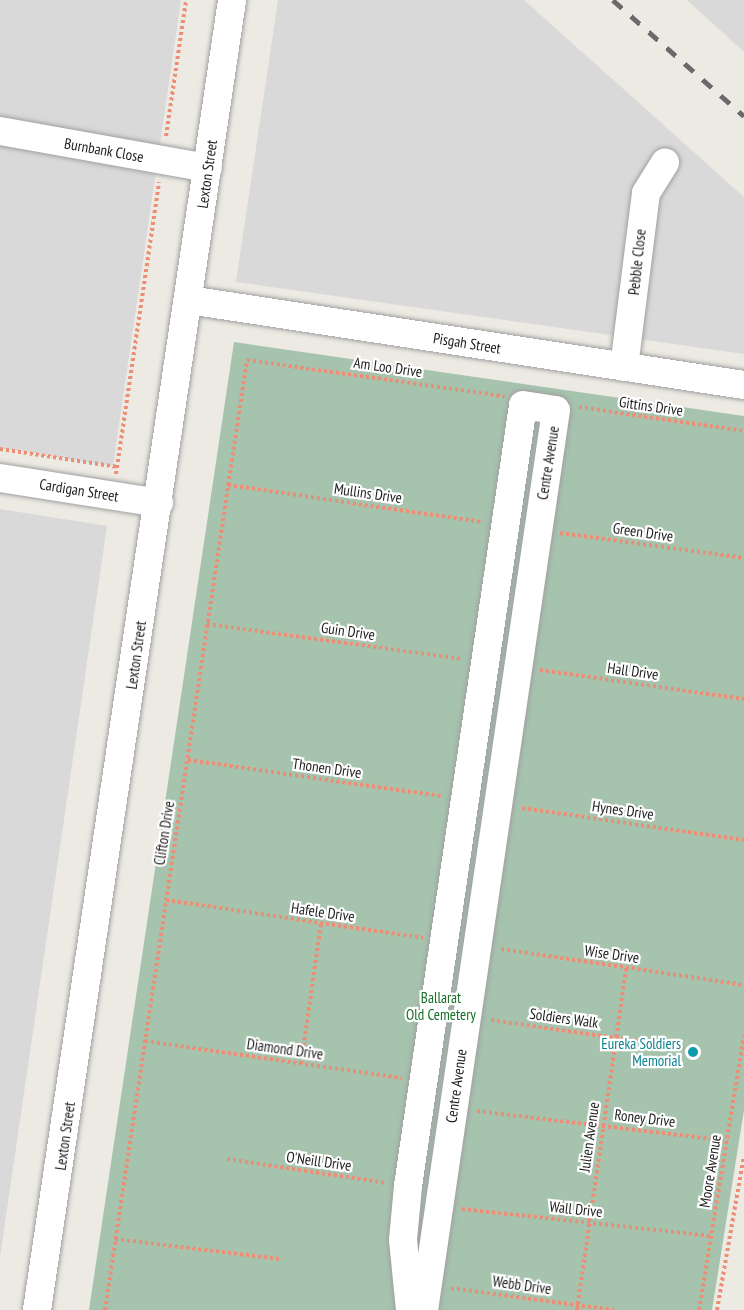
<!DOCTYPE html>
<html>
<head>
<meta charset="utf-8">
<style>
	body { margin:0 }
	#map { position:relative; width:744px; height:1310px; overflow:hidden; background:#eceae3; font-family:"PT Sans Narrow",sans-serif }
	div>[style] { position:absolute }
	.residential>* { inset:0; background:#dad9d9 }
	.cemetery>* { inset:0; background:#a6c3ae }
	.path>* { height:4px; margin-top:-2px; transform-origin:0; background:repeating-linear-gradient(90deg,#eb8e75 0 3px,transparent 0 6px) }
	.roads { filter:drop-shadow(0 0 2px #a0a0a0) drop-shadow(0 0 2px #a0a0a0) }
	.minor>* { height:28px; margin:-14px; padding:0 14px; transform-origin:14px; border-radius:14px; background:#fff }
	.rail>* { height:4.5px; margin-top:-2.25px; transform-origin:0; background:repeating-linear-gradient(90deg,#6a6a6a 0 12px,transparent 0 24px) }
	.dots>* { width:16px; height:16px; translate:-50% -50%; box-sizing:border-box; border:3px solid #fff; border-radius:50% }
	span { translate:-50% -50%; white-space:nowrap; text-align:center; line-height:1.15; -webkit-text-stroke:4.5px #fff; paint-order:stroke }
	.street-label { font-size:15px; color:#1c1c1c }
	.park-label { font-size:15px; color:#166f27 }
	.culture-label { font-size:15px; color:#0d838f }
	.right { translate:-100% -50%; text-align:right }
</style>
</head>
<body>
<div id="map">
	<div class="residential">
		<i style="clip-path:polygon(0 0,181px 0,113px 466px,0 448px)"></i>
		<i style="clip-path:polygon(278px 0,524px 0,744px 197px,744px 354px,236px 282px)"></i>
		<i style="clip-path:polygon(687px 0,744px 0,744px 52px)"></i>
		<i style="clip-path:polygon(0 509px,107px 526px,0 1257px)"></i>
	</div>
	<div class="cemetery">
		<i style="clip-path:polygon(234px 342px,744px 416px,744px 1110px,712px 1310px,89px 1310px)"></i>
	</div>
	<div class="path">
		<i style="left:166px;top:136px;width:137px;rotate:-81.6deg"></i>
		<i style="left:579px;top:407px;width:167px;rotate:8.3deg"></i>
		<i style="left:0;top:449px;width:118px;rotate:8.7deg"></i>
		<i style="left:116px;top:474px;width:295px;rotate:-81.6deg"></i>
		<i style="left:228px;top:485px;width:258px;rotate:8.3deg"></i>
		<i style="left:560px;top:533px;width:186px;rotate:7.7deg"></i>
		<i style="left:207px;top:624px;width:257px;rotate:7.8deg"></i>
		<i style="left:540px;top:670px;width:206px;rotate:8.1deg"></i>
		<i style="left:188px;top:760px;width:257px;rotate:8.1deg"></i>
		<i style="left:522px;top:808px;width:224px;rotate:8.2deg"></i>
		<i style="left:166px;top:900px;width:260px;rotate:8.4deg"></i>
		<i style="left:501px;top:949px;width:246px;rotate:8.4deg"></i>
		<i style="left:491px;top:1020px;width:204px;rotate:8.2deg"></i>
		<i style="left:145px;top:1041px;width:259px;rotate:8.2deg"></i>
		<i style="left:301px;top:1064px;width:141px;rotate:-81.9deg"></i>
		<i style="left:477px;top:1111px;width:252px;rotate:6.8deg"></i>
		<i style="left:227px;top:1159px;width:161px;rotate:8.6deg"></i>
		<i style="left:462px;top:1209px;width:251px;rotate:6.2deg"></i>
		<i style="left:115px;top:1239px;width:166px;rotate:6.9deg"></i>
		<i style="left:451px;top:1288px;width:164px;rotate:7.7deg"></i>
		<i style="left:105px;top:1310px;width:961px;rotate:-81.5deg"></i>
		<i style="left:247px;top:360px;width:260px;rotate:8deg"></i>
		<i style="left:577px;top:1310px;width:345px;rotate:-81.8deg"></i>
		<i style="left:699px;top:1310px;width:278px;rotate:-80.7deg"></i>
		<i style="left:717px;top:1310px;width:156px;rotate:-80.1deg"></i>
	</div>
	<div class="roads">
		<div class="minor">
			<i style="left:0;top:131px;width:211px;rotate:10.1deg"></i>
			<i style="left:189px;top:300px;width:561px;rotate:8.71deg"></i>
			<i style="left:624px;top:367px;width:175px;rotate:-82.8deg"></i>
			<i style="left:646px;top:193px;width:36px;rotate:-58deg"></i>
			<i style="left:0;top:478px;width:161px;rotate:8.9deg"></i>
			<i style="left:37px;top:1310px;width:1324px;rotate:-81.53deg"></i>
			<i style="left:410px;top:1310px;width:70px;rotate:-95.7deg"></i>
			<i style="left:403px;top:1240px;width:54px;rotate:-84.7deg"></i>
			<i style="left:408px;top:1186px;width:789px;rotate:-81.62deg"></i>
			<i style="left:523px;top:405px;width:33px;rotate:9deg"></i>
			<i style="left:556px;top:410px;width:910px;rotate:98.34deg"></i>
		</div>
	</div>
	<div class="rail">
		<i style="left:613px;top:0;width:175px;rotate:41.5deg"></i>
	</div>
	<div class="dots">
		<i style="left:693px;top:1052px;background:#0f9aa8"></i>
	</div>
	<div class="street-label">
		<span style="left:104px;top:150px;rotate:10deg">Burnbank Close</span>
		<span style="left:207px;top:174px;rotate:-82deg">Lexton Street</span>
		<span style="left:637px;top:262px;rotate:-84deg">Pebble Close</span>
		<span style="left:467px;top:343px;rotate:9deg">Pisgah Street</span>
		<span style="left:388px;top:367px;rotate:8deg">Am Loo Drive</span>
		<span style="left:651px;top:406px;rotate:8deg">Gittins Drive</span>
		<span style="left:548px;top:463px;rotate:-81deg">Centre Avenue</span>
		<span style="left:79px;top:490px;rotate:9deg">Cardigan Street</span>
		<span style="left:368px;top:493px;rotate:8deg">Mullins Drive</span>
		<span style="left:643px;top:532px;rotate:8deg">Green Drive</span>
		<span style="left:348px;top:631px;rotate:8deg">Guin Drive</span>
		<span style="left:136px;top:655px;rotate:-82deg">Lexton Street</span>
		<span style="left:633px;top:671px;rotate:8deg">Hall Drive</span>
		<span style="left:327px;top:768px;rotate:8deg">Thonen Drive</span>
		<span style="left:623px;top:810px;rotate:8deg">Hynes Drive</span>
		<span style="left:164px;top:833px;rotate:-81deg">Clifton Drive</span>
		<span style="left:323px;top:912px;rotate:8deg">Hafele Drive</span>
		<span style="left:612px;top:954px;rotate:8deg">Wise Drive</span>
		<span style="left:564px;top:1018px;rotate:8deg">Soldiers Walk</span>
		<span style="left:285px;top:1049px;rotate:8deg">Diamond Drive</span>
		<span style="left:456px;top:1086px;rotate:-82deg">Centre Avenue</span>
		<span style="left:645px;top:1118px;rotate:7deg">Roney Drive</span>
		<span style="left:65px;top:1136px;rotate:-82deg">Lexton Street</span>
		<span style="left:589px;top:1137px;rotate:-82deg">Julien Avenue</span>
		<span style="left:319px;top:1161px;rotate:8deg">O'Neill Drive</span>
		<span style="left:710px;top:1171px;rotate:-81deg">Moore Avenue</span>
		<span style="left:576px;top:1209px;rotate:6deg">Wall Drive</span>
		<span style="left:522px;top:1285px;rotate:8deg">Webb Drive</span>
	</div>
	<div class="park-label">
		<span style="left:441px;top:1006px">Ballarat<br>Old Cemetery</span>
	</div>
	<div class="culture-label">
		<span class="right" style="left:681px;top:1052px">Eureka Soldiers<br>Memorial</span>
	</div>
</div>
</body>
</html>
